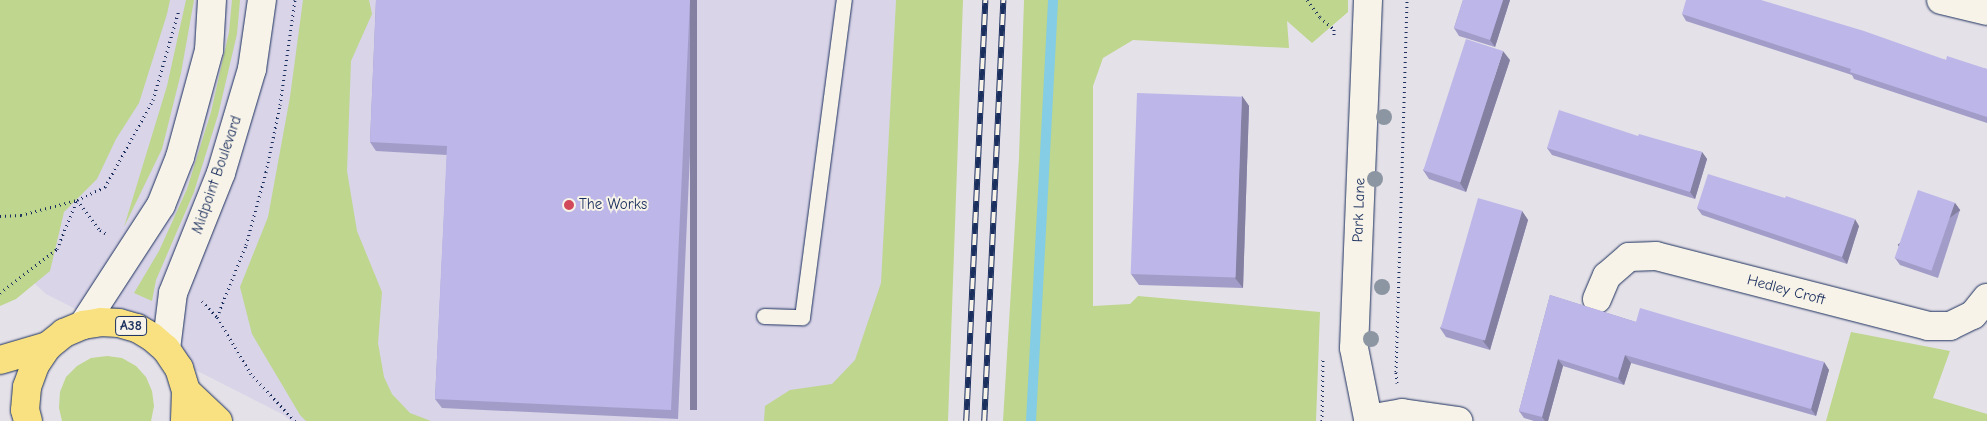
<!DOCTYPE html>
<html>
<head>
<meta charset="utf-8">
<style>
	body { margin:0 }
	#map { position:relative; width:1987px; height:421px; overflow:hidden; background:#e5e1e8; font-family:"Comic Neue",sans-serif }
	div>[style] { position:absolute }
	.built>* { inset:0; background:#d9d4e8 }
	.green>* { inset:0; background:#bed68d }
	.stream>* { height:10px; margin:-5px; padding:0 5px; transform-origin:5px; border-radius:5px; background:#84cde4 }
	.path>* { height:3px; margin-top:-1.5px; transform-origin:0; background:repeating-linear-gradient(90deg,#1b2f5e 0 1px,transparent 0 5px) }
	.roads { filter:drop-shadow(0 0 1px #1b2f5e) drop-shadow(0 0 1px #1b2f5e) }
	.service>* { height:15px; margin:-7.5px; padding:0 7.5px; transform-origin:7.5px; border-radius:7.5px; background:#f7f3e8 }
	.minor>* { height:28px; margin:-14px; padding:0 14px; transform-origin:14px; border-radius:14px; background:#f7f3e8 }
	.tertiary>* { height:28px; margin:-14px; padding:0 14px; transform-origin:14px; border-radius:14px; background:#f7f3e8 }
	.trunk>* { height:28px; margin:-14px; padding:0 14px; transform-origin:14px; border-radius:14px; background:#f9e181 }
	.rail>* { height:5.5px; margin-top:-2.75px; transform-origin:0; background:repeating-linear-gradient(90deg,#f7f3e8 0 11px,#1b2f5e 0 22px); box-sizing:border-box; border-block:1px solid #1b2f5e }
	.trees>* { width:16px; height:16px; margin:-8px; border-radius:50%; background:#8c96a3 }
	.wall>* { inset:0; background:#a29dc8 }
	.shaded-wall>* { inset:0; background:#8480a2; transform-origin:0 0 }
	.building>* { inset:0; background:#bcb7e8; transform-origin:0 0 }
	.dots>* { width:14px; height:14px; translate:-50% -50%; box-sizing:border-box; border:2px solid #f7f3e8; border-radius:50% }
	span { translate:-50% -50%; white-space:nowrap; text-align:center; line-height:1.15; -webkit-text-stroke:4px #f7f3e8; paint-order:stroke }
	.shield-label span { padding:1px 4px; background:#f7f3e8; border:1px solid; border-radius:4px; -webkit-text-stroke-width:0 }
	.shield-label { font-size:14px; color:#1b2f5e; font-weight:700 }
	.street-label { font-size:15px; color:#1b2f5e }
	.poi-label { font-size:15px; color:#1b2f5e }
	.left { translate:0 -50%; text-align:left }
</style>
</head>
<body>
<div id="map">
	<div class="built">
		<i style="clip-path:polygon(0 0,896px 0,877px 377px,853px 421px,291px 421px,282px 414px,46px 294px,0 252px)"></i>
	</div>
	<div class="green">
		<i style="clip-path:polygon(0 0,170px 0,167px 14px,139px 103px,116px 139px,97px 179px,64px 212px,50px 271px,16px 299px,0 306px)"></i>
		<i style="clip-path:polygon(186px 0,194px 0,181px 73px,162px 149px,124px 227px,167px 86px)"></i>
		<i style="clip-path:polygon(232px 0,240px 0,237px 34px,218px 115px,194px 192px,156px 280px,152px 301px,134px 293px,159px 251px,187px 189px,211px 112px,229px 32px)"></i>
		<i style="clip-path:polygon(303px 0,369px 0,372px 14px,351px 61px,347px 171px,357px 231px,382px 292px,378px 343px,384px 377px,392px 394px,410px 413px,431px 421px,306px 421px,300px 415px,252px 334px,240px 287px,268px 217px,290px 97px)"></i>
		<i style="clip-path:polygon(896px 0,963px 0,948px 421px,764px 421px,765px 406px,790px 390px,832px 384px,855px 360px,881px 283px)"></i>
		<i style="clip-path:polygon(1024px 0,1348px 0,1348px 12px,1312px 43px,1287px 21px,1289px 48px,1133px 40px,1103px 58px,1093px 86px,1093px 306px,1130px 304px,1138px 296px,1320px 312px,1316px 421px,1003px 421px,1019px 158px)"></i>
		<i style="clip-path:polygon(1851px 332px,1950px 351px,1933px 398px,1987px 414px,1987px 421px,1826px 421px)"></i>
		<i style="clip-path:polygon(107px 356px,122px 358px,136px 366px,146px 377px,152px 391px,154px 406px,151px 421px,62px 421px,59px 408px,60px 392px,66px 377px,77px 366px,91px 358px)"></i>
	</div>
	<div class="stream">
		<i style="left:1031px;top:421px;width:422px;rotate:-87deg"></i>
	</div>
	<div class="path">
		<i style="left:1307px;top:0;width:21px;rotate:53deg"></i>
		<i style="left:1320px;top:17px;width:18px;rotate:41deg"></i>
		<i style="left:1334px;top:29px;width:7px;rotate:90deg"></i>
		<i style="left:0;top:216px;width:21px;rotate:-3deg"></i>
		<i style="left:21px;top:215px;width:58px;rotate:-15deg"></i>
		<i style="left:77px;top:200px;width:38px;rotate:53deg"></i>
		<i style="left:100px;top:230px;width:8px;rotate:30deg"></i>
		<i style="left:0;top:293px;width:72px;rotate:-37.7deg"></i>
		<i style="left:57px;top:249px;width:53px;rotate:-67.8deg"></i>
		<i style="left:77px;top:200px;width:31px;rotate:-25deg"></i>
		<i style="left:105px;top:187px;width:99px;rotate:-61.1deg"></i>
		<i style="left:153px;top:100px;width:94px;rotate:-73.9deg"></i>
		<i style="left:202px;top:301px;width:22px;rotate:47deg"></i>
		<i style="left:1397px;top:383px;width:11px;rotate:-95deg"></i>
		<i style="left:1396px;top:372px;width:372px;rotate:-88.3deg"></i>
		<i style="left:295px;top:421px;width:64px;rotate:-133.1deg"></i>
		<i style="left:251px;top:374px;width:66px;rotate:-120.8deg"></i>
		<i style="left:217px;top:317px;width:78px;rotate:-68.1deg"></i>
		<i style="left:246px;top:245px;width:76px;rotate:-74.7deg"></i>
		<i style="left:266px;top:172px;width:68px;rotate:-78.2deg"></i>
		<i style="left:280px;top:105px;width:106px;rotate:-81.9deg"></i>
		<i style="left:1322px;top:421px;width:64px;rotate:-89.1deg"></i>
	</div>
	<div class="roads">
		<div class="service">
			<i style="left:764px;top:316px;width:38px;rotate:2deg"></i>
			<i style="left:802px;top:317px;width:320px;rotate:-82.5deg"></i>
		</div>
		<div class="minor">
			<i style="left:1941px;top:0;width:47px;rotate:13.4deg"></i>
			<i style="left:1597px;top:299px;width:25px;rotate:-67deg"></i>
			<i style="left:1607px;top:276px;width:29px;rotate:-41deg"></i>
			<i style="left:1629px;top:257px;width:27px;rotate:-2deg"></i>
			<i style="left:1656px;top:256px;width:281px;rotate:14.4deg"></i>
			<i style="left:1928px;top:326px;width:22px"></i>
			<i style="left:1950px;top:326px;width:25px;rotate:-26deg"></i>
			<i style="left:1973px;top:315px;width:22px;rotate:-51deg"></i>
			<i style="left:83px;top:325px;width:143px;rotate:-57deg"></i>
			<i style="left:161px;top:205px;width:52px;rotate:-68.4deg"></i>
			<i style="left:180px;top:157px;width:111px;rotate:-74.8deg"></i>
			<i style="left:209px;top:50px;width:50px;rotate:-86.6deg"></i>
			<i style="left:166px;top:349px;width:56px;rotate:-82.9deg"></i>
			<i style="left:173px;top:293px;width:129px;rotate:-68.2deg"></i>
			<i style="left:221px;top:173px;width:109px;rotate:-73.4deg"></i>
			<i style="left:252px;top:69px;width:70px;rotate:-81.8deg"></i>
		</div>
		<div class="tertiary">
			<i style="left:1368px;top:0;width:348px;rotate:92.3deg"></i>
			<i style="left:1354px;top:348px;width:72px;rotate:78.8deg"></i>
			<i style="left:1368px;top:419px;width:35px;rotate:-10deg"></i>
			<i style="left:1402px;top:413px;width:57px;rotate:8.1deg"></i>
		</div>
		<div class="trunk">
			<i style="left:0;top:360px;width:50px;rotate:-16.3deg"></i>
			<i style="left:186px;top:391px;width:44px;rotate:43.2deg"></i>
			<i style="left:28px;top:421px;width:11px;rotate:-105deg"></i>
			<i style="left:25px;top:410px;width:23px;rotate:-85deg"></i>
			<i style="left:27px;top:387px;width:23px;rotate:-70deg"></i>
			<i style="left:35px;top:365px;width:23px;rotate:-56deg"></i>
			<i style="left:48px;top:346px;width:21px;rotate:-39deg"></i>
			<i style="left:64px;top:333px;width:21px;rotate:-23deg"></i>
			<i style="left:83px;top:325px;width:18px;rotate:-9deg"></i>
			<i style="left:101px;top:322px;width:18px;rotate:3deg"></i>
			<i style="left:119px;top:323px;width:19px;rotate:16deg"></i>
			<i style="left:137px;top:328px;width:17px;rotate:31deg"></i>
			<i style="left:152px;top:337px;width:18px;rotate:41deg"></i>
			<i style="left:166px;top:349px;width:23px;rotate:56deg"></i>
			<i style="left:179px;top:368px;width:24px;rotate:73deg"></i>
			<i style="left:186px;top:391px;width:30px;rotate:92deg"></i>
		</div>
	</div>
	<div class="rail">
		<i style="left:966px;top:421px;width:421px;rotate:-87.4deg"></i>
		<i style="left:984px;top:421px;width:421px;rotate:-87.4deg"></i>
	</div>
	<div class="trees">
		<i style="left:1384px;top:117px"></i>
		<i style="left:1375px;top:179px"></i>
		<i style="left:1382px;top:287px"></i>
		<i style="left:1371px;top:339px"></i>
	</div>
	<div class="wall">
		<i style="clip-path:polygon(376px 0,697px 0,678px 419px,442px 408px,435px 399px,447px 155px,376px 151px,370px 142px)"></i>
		<i style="clip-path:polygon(1463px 0,1510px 0,1495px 47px,1459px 36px,1454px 28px)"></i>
		<i style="clip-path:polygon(1682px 14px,1946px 60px,1987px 69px,1987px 123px,1854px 79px,1852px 75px,1686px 21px)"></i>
		<i style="clip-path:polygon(1510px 60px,1466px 192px,1429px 179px,1423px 170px)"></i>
		<i style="clip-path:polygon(1242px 96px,1249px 106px,1243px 288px,1139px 285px,1131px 274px)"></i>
		<i style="clip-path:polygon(1638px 136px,1702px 152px,1707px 159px,1695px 199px,1552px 155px,1547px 148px)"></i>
		<i style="clip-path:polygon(1955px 203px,1960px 210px,1938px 278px,1900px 265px,1895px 258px)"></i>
		<i style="clip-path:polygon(1697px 208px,1859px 226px,1847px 264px,1702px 215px)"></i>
		<i style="clip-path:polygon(1522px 211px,1528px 220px,1490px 350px,1446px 337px,1440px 328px)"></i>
		<i style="clip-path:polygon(1550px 295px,1636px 322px,1824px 362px,1829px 370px,1816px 416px,1631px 363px,1624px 385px,1563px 366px,1548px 421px,1534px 421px,1524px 418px,1519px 411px)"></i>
	</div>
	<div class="shaded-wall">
		<i style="left:690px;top:0;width:7px;height:410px"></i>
		<i style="clip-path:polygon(1503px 0,1510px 0,1495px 47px,1490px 40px)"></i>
		<i style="clip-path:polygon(1503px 51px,1510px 60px,1466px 192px,1460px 183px)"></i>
		<i style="clip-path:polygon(1242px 96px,1249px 106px,1243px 288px,1235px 278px)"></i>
		<i style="clip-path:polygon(1702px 152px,1707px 159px,1695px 199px,1690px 192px)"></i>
		<i style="left:1955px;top:203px;width:9px;height:71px;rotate:54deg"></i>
		<i style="clip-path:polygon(1522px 211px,1528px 220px,1490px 350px,1483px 341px)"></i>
		<i style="clip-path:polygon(1855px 219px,1859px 226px,1847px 264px,1842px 257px)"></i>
		<i style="clip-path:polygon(1625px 355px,1631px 363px,1624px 385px,1618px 378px)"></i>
		<i style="clip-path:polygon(1558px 359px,1563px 366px,1548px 421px,1545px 421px,1542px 417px)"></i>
		<i style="clip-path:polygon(1824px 362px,1829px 370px,1816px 416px,1811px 409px)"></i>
	</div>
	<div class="building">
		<i style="clip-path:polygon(376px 0,690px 0,671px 410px,435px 399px,447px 146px,370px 142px)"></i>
		<i style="clip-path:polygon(1463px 0,1503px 0,1490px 40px,1454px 28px)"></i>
		<i style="clip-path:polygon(1686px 0,1761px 0,1864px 31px,1946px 60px,1947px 56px,1987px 69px,1987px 117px,1850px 72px,1851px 69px,1682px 14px)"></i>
		<i style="left:1466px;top:39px;width:39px;height:138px;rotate:18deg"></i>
		<i style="left:1137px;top:93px;width:105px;height:181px;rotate:2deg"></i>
		<i style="clip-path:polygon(1559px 110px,1638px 136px,1639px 134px,1702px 152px,1690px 192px,1547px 148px)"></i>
		<i style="clip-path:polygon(1708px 174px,1785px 198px,1786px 196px,1855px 219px,1842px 257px,1697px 208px)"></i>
		<i style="left:1918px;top:190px;width:39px;height:72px;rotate:19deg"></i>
		<i style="left:1478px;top:198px;width:46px;height:135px;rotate:16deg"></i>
		<i style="clip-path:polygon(1550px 295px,1636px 322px,1640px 308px,1824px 362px,1811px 409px,1625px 355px,1618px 378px,1558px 359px,1542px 417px,1519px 411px)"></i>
	</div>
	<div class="dots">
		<i style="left:569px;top:205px;background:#d1495b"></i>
	</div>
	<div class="shield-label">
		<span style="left:131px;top:326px">A38</span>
	</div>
	<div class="street-label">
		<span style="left:217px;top:175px;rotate:-71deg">Midpoint Boulevard</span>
		<span style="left:1359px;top:210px;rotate:-88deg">Park Lane</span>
		<span style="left:1786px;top:290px;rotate:15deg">Hedley Croft</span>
	</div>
	<div class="poi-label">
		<span class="left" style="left:579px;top:205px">The Works</span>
	</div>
</div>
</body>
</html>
